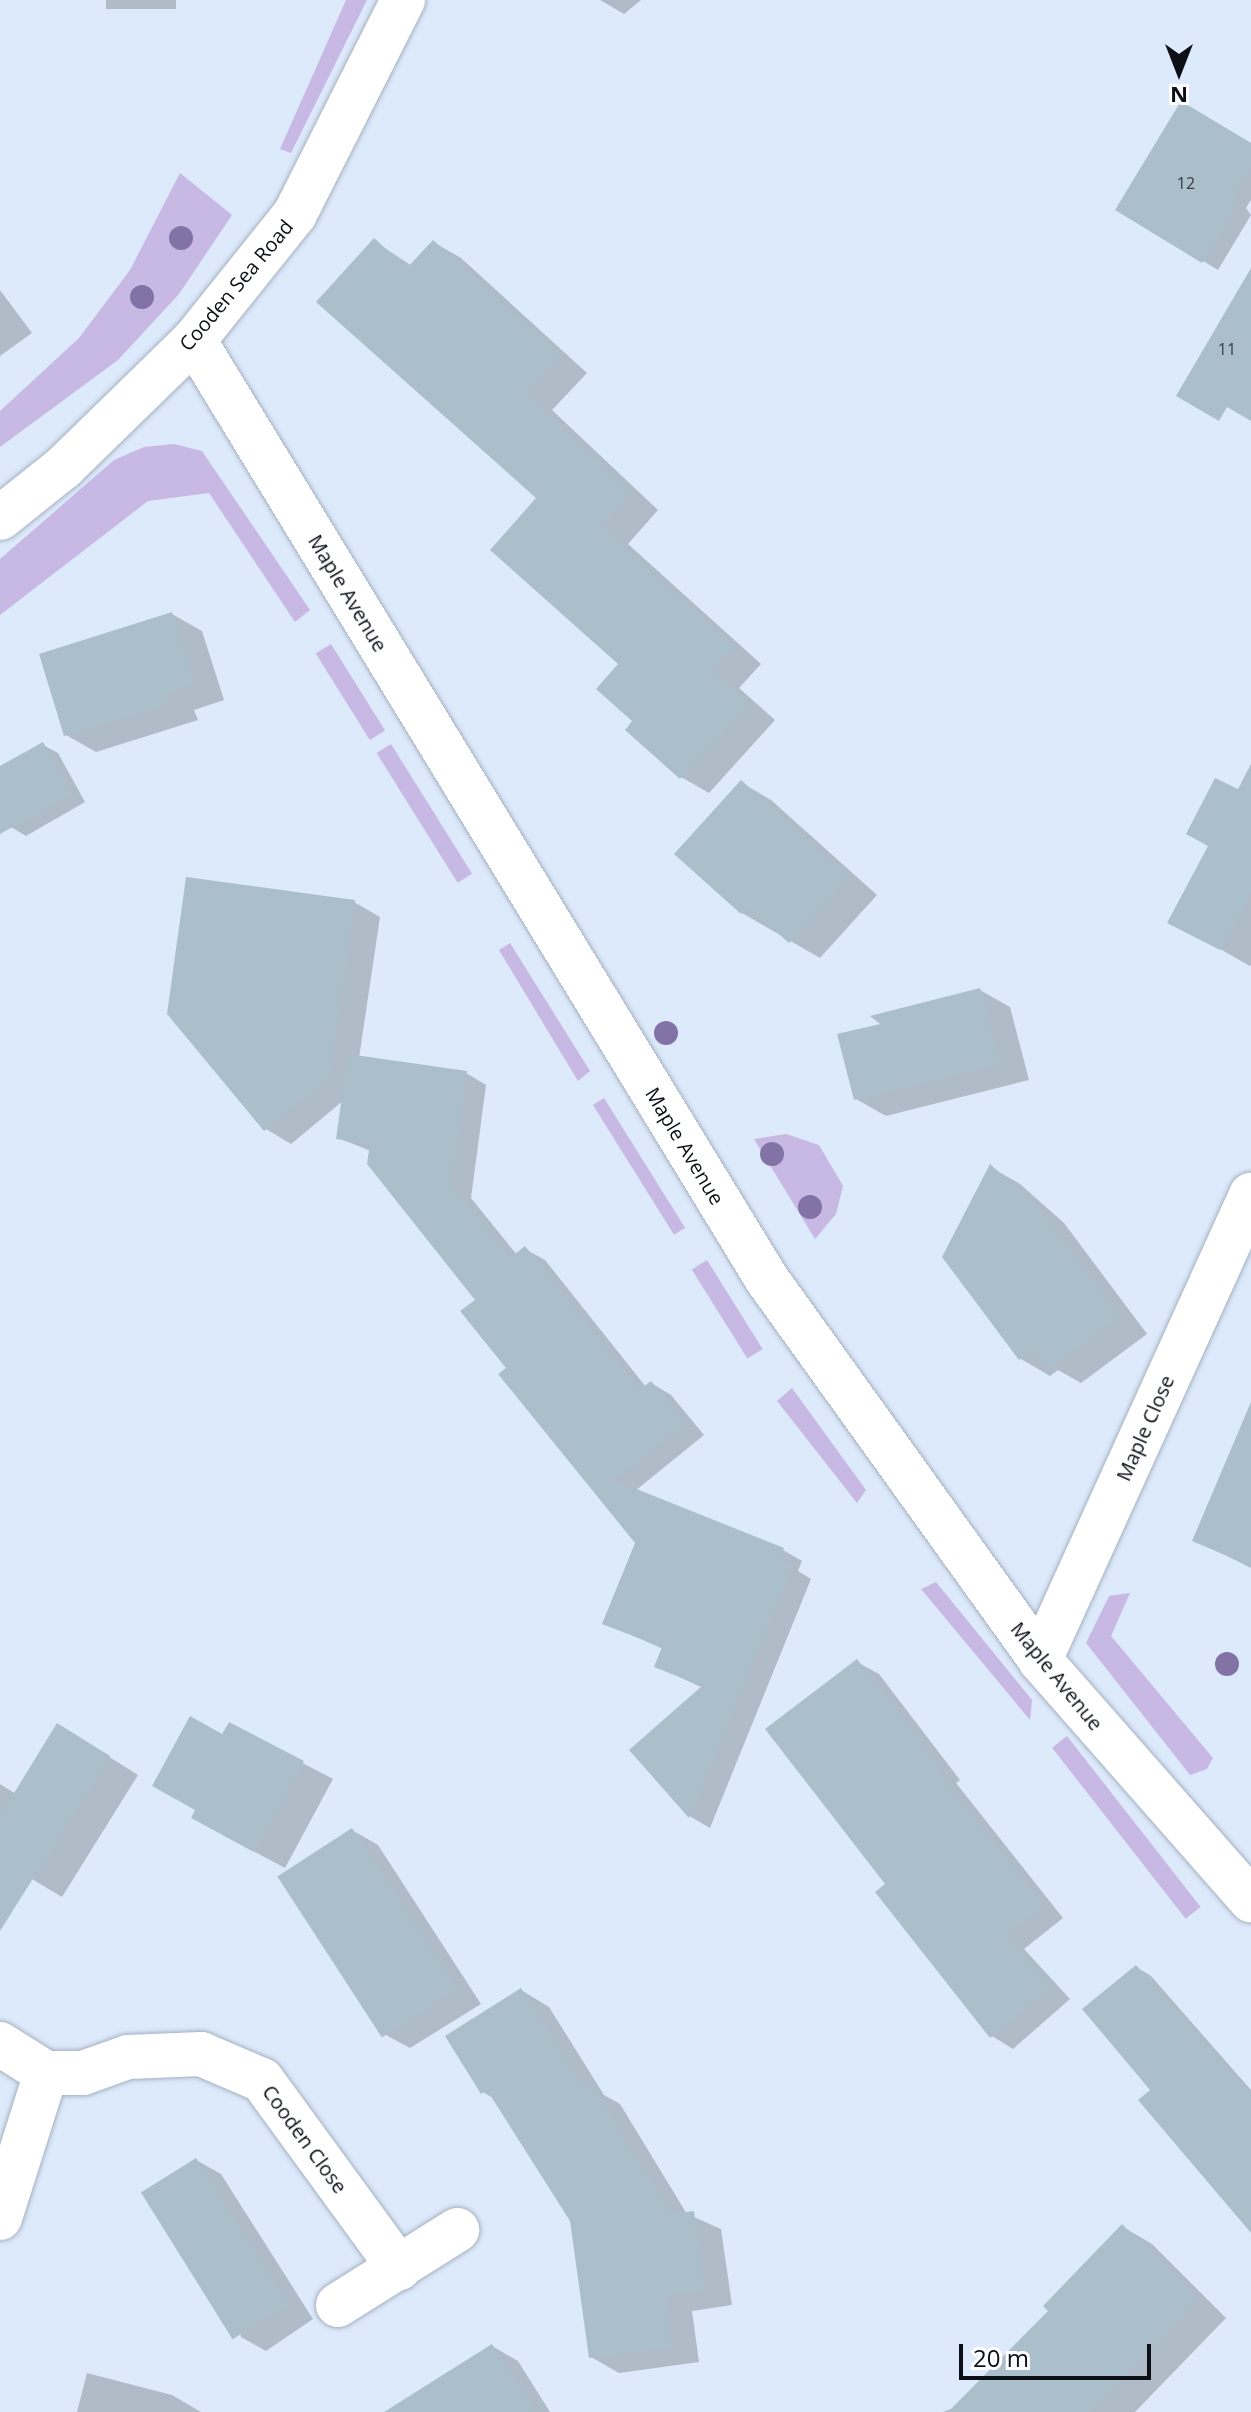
<!DOCTYPE html>
<html>
<head>
<meta charset="utf-8">
<style>
	body { margin:0 }
	#map { position:relative; width:1251px; height:2412px; overflow:hidden; background:#ddeafb; font-family:"Open Sans",sans-serif }
	div>[style] { position:absolute }
	.green>* { inset:0; background:#c8b8e4; transform-origin:0 0 }
	.shadow>* { inset:0; background:#0003; transform-origin:0 0 }
	.building>* { inset:0; background:#abbfca; transform-origin:0 0 }
	.roads { filter:drop-shadow(0 0 2px #a5b1c1) drop-shadow(0 0 2px #a5b1c1) }
	.minor>* { height:44px; margin:-22px; padding:0 22px; transform-origin:22px; border-radius:22px; background:#fff }
	.major>* { height:44px; margin:-22px; padding:0 22px; transform-origin:22px; border-radius:22px; background:#fff }
	.trees>* { width:24px; height:24px; margin:-12px; border-radius:50%; background:#8372a6 }
	span { translate:-50% -50%; white-space:nowrap; text-align:center; line-height:1.15; -webkit-text-stroke:6px #fff; paint-order:stroke }
	.number-label { font-size:16px; color:#343c43 }
	.number-label span { -webkit-text-stroke-width:0 }
	.street-label { font-size:20px; color:#0c1016 }
	.north { position:absolute; left:1139px; top:32px; width:80px; height:80px; -webkit-text-stroke:6px #fff; paint-order:stroke; rotate:180deg; font-size:22px; font-weight:700; line-height:32px; text-align:center; color:#0c1016 }
	.north::after { content:''; display:block; margin:auto; width:28px; height:36px; background:#0c1016; clip-path:polygon(50% 0,100% 100%,50% 72%,0 100%) }
	.scale { position:absolute; left:959px; top:2344px; width:192px; height:36px; box-sizing:border-box; border:4px solid #0c1016; border-top:0; padding-left:10px; font-size:24px; line-height:28px; white-space:nowrap; color:#0c1016; -webkit-text-stroke:6px #fff; paint-order:stroke }
</style>
</head>
<body>
<div id="map">
	<div class="green">
		<i style="clip-path:polygon(346px 0,367px 0,291px 153px,280px 149px)"></i>
		<i style="clip-path:polygon(180px 173px,232px 215px,179px 294px,118px 360px,0 447px,0 411px,79px 338px,130px 270px)"></i>
		<i style="clip-path:polygon(174px 444px,202px 451px,310px 610px,295px 622px,209px 493px,148px 501px,0 615px,0 559px,114px 460px,144px 447px)"></i>
		<i style="left:331px;top:644px;width:102px;height:18px;rotate:58deg"></i>
		<i style="left:391px;top:744px;width:153px;height:17px;rotate:58deg"></i>
		<i style="clip-path:polygon(510px 943px,590px 1071px,578px 1081px,499px 950px)"></i>
		<i style="left:604px;top:1098px;width:153px;height:13px;rotate:58deg"></i>
		<i style="clip-path:polygon(786px 1134px,819px 1145px,843px 1186px,836px 1214px,815px 1239px,754px 1139px)"></i>
		<i style="left:707px;top:1260px;width:105px;height:18px;rotate:58deg"></i>
		<i style="clip-path:polygon(792px 1388px,866px 1490px,857px 1503px,777px 1401px)"></i>
		<i style="clip-path:polygon(936px 1582px,1032px 1700px,1030px 1720px,921px 1589px)"></i>
		<i style="clip-path:polygon(1130px 1593px,1111px 1636px,1213px 1758px,1207px 1769px,1190px 1775px,1086px 1643px,1109px 1596px)"></i>
		<i style="left:1067px;top:1736px;width:217px;height:19px;rotate:52deg"></i>
	</div>
	<div class="shadow">
		<i style="left:106px;top:0;width:70px;height:9px"></i>
		<i style="clip-path:polygon(600px 0,641px 0,624px 14px)"></i>
		<i style="clip-path:polygon(1251px 145px,1251px 200px,1246px 208px,1251px 215px,1218px 270px,1117px 209px)"></i>
		<i style="clip-path:polygon(374px 241px,412px 266px,433px 242px,461px 258px,587px 373px,552px 410px,658px 510px,628px 544px,761px 664px,739px 688px,775px 720px,709px 793px,681px 777px,635px 721px,621px 664px,539px 498px)"></i>
		<i style="clip-path:polygon(0 290px,32px 333px,0 356px)"></i>
		<i style="clip-path:polygon(172px 614px,202px 631px,224px 700px,194px 710px,198px 720px,96px 752px,66px 735px)"></i>
		<i style="clip-path:polygon(43px 745px,58px 753px,85px 802px,26px 836px,11px 827px,0 807px,0 768px)"></i>
		<i style="clip-path:polygon(742px 783px,771px 800px,877px 895px,820px 958px,742px 913px)"></i>
		<i style="clip-path:polygon(1251px 798px,1251px 965px,1250px 966px,1197px 936px,1210px 846px)"></i>
		<i style="clip-path:polygon(354px 902px,380px 917px,359px 1058px,466px 1073px,486px 1085px,471px 1198px,517px 1255px,525px 1249px,545px 1260px,646px 1387px,651px 1383px,671px 1395px,704px 1435px,635px 1491px,783px 1550px,802px 1561px,798px 1571px,811px 1579px,710px 1828px,691px 1817px,632px 1750px,703px 1688px,656px 1666px,663px 1649px,605px 1623px,637px 1543px,509px 1368px,477px 1300px,371px 1151px,338px 1138px,344px 1100px,291px 1144px,266px 1129px)"></i>
		<i style="clip-path:polygon(980px 990px,1010px 1007px,1029px 1080px,886px 1116px,856px 1099px,884px 1026px)"></i>
		<i style="clip-path:polygon(990px 1167px,1020px 1184px,1064px 1223px,1147px 1334px,1081px 1383px,1058px 1370px,1050px 1376px,1021px 1359px,944px 1256px)"></i>
		<i style="clip-path:polygon(1251px 1446px,1251px 1568px,1195px 1540px)"></i>
		<i style="clip-path:polygon(857px 1662px,879px 1674px,960px 1780px,956px 1783px,1063px 1918px,1024px 1949px,1070px 1999px,1013px 2049px,992px 2036px)"></i>
		<i style="clip-path:polygon(230px 1725px,333px 1779px,285px 1868px,223px 1835px)"></i>
		<i style="clip-path:polygon(87px 1743px,138px 1775px,62px 1897px,0 1860px,0 1784px,16px 1794px)"></i>
		<i style="clip-path:polygon(352px 1830px,378px 1845px,481px 2004px,410px 2048px,384px 2034px)"></i>
		<i style="clip-path:polygon(1136px 1967px,1151px 1976px,1251px 2090px,1251px 2222px,1153px 2090px)"></i>
		<i style="clip-path:polygon(521px 1990px,549px 2007px,604px 2095px,620px 2104px,687px 2214px,721px 2229px,732px 2305px,692px 2311px,699px 2362px,619px 2373px,591px 2357px,572px 2221px,496px 2100px,483px 2092px)"></i>
		<i style="clip-path:polygon(196px 2160px,221px 2174px,313px 2319px,266px 2351px,241px 2337px)"></i>
		<i style="clip-path:polygon(1123px 2227px,1152px 2244px,1226px 2318px,1135px 2412px,943px 2412px,954px 2408px,1051px 2311px)"></i>
		<i style="clip-path:polygon(492px 2346px,518px 2361px,550px 2412px,386px 2412px)"></i>
		<i style="clip-path:polygon(87px 2373px,172px 2395px,201px 2412px,77px 2412px)"></i>
	</div>
	<div class="building">
		<i style="clip-path:polygon(1181px 101px,1251px 143px,1251px 168px,1232px 198px,1239px 202px,1202px 263px,1115px 210px)"></i>
		<i style="clip-path:polygon(374px 238px,407px 268px,433px 240px,560px 355px,525px 393px,631px 493px,601px 527px,734px 647px,712px 671px,748px 703px,680px 779px,625px 730px,632px 721px,596px 689px,618px 664px,490px 550px,536px 498px,316px 302px)"></i>
		<i style="clip-path:polygon(1251px 268px,1251px 421px,1227px 407px,1219px 421px,1176px 396px)"></i>
		<i style="clip-path:polygon(172px 612px,195px 684px,166px 693px,169px 704px,64px 736px,39px 654px)"></i>
		<i style="clip-path:polygon(43px 742px,72px 794px,0 834px,0 766px)"></i>
		<i style="clip-path:polygon(1251px 764px,1251px 892px,1220px 950px,1167px 923px,1208px 846px,1186px 834px,1215px 778px,1238px 789px)"></i>
		<i style="clip-path:polygon(741px 780px,848px 877px,789px 943px,748px 907px,741px 914px,674px 854px)"></i>
		<i style="clip-path:polygon(186px 877px,355px 900px,329px 1077px,264px 1131px,167px 1014px)"></i>
		<i style="clip-path:polygon(980px 988px,1000px 1064px,854px 1100px,837px 1034px,880px 1024px,870px 1016px)"></i>
		<i style="clip-path:polygon(348px 1054px,467px 1071px,451px 1185px,510px 1258px,525px 1246px,639px 1390px,651px 1381px,686px 1423px,614px 1480px,784px 1548px,778px 1560px,792px 1565px,689px 1818px,629px 1750px,702px 1686px,654px 1667px,662px 1647px,602px 1624px,635px 1543px,498px 1374px,506px 1368px,460px 1311px,475px 1300px,367px 1164px,370px 1144px,336px 1139px)"></i>
		<i style="clip-path:polygon(990px 1164px,1034px 1203px,1119px 1316px,1050px 1368px,1036px 1349px,1019px 1360px,942px 1257px)"></i>
		<i style="clip-path:polygon(1251px 1402px,1251px 1566px,1192px 1541px)"></i>
		<i style="clip-path:polygon(857px 1659px,940px 1767px,936px 1770px,1043px 1905px,1004px 1936px,1050px 1986px,990px 2038px,875px 1892px,885px 1884px,765px 1729px)"></i>
		<i style="clip-path:polygon(190px 1716px,222px 1734px,229px 1722px,304px 1761px,254px 1852px,191px 1818px,195px 1810px,152px 1786px)"></i>
		<i style="clip-path:polygon(57px 1723px,110px 1756px,0 1931px,0 1816px)"></i>
		<i style="left:352px;top:1828px;width:192px;height:89px;rotate:57deg"></i>
		<i style="clip-path:polygon(1136px 1965px,1251px 2094px,1251px 2233px,1138px 2100px,1150px 2090px,1082px 2009px)"></i>
		<i style="clip-path:polygon(521px 1988px,585px 2090px,592px 2086px,671px 2214px,694px 2211px,704px 2290px,665px 2296px,671px 2347px,589px 2358px,570px 2221px,487px 2090px,481px 2094px,445px 2036px)"></i>
		<i style="left:196px;top:2158px;width:173px;height:65px;rotate:58deg"></i>
		<i style="clip-path:polygon(1122px 2224px,1198px 2300px,1089px 2412px,948px 2412px,1048px 2311px,1043px 2306px)"></i>
		<i style="clip-path:polygon(492px 2344px,535px 2412px,384px 2412px)"></i>
	</div>
	<div class="roads">
		<div class="minor">
			<i style="left:194px;top:340px;width:1099px;rotate:58.62deg"></i>
			<i style="left:766px;top:1278px;width:470px;rotate:54.3deg"></i>
			<i style="left:1040px;top:1660px;width:320px;rotate:48.7deg"></i>
			<i style="left:1040px;top:1660px;width:511px;rotate:-65.59deg"></i>
			<i style="left:0;top:2044px;width:54px;rotate:32.2deg"></i>
			<i style="left:46px;top:2073px;width:37px"></i>
			<i style="left:83px;top:2073px;width:48px;rotate:-19.6deg"></i>
			<i style="left:128px;top:2057px;width:73px;rotate:-2.4deg"></i>
			<i style="left:201px;top:2054px;width:66px;rotate:23.1deg"></i>
			<i style="left:262px;top:2080px;width:233px;rotate:53.9deg"></i>
			<i style="left:0;top:2218px;width:152px;rotate:-72.4deg"></i>
			<i style="left:338px;top:2305px;width:141px;rotate:-32.2deg"></i>
		</div>
		<div class="major">
			<i style="left:0;top:518px;width:82px;rotate:-38.6deg"></i>
			<i style="left:64px;top:467px;width:182px;rotate:-44.3deg"></i>
			<i style="left:194px;top:340px;width:161px;rotate:-51.3deg"></i>
			<i style="left:295px;top:214px;width:240px;rotate:-63.2deg"></i>
		</div>
	</div>
	<div class="trees">
		<i style="left:181px;top:238px"></i>
		<i style="left:142px;top:297px"></i>
		<i style="left:666px;top:1033px"></i>
		<i style="left:772px;top:1154px"></i>
		<i style="left:810px;top:1207px"></i>
		<i style="left:1227px;top:1664px"></i>
	</div>
	<div class="number-label">
		<span style="left:1186px;top:183px">12</span>
		<span style="left:1227px;top:349px">11</span>
	</div>
	<div class="street-label">
		<span style="left:236px;top:285px;rotate:-50deg">Cooden Sea Road</span>
		<span style="left:348px;top:593px;rotate:59deg">Maple Avenue</span>
		<span style="left:685px;top:1146px;rotate:59deg">Maple Avenue</span>
		<span style="left:1145px;top:1428px;rotate:-66deg">Maple Close</span>
		<span style="left:1057px;top:1676px;rotate:51deg">Maple Avenue</span>
		<span style="left:305px;top:2139px;rotate:54deg">Cooden Close</span>
	</div>
	<div class="north">N</div>
	<div class="scale">20 m</div>
</div>
</body>
</html>
